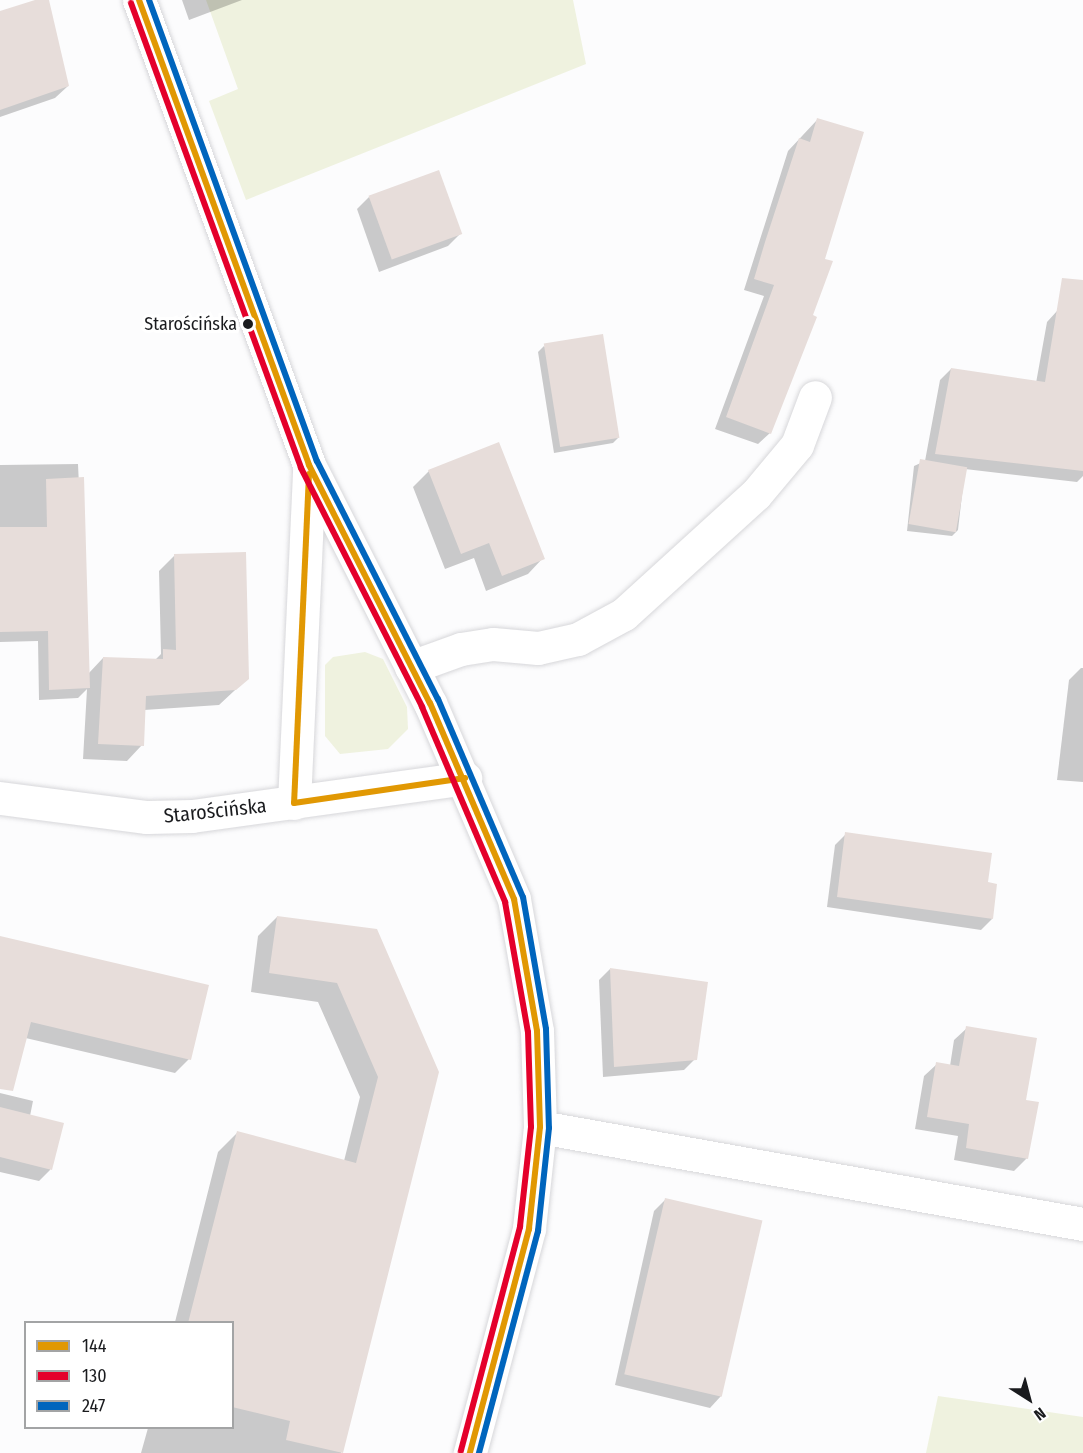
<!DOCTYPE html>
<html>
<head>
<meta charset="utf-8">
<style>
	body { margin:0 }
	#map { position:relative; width:1083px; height:1453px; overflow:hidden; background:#fcfcfd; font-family:"Fira Sans Condensed",sans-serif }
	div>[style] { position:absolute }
	.green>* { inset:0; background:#eff2df }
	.shadow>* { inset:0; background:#0003 }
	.building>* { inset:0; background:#e7ddda; transform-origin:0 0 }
	.roads { filter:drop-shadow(0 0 2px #d7d7da) drop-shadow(0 0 2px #d7d7da) }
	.minor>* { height:33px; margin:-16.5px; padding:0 16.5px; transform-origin:16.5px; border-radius:16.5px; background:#fff }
	.bus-1>* { height:6px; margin:-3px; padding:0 3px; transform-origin:3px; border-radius:3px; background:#e19803 }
	.bus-2>* { height:6px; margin:-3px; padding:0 3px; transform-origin:3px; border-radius:3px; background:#e4002b }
	.bus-3>* { height:6px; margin:-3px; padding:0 3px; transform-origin:3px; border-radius:3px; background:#0065bd }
	.dots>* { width:16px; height:16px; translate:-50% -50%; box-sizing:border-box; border:3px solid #fff; border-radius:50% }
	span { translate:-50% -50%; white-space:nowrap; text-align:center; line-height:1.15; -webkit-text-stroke:6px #fff; paint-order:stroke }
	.bus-label { font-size:18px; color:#1a1b1e }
	.right { translate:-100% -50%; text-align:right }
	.street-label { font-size:20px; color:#1a1b1e }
	.legend { position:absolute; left:24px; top:1321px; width:210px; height:108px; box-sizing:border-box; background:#fff; border:2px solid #a3a4a5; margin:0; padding:8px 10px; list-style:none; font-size:18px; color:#1a1b1e }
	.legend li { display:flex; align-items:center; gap:12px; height:30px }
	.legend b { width:30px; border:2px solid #a3a4a5 }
	.north { position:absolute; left:999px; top:1369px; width:60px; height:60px; -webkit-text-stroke:4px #fff; paint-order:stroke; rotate:144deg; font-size:16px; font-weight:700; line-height:24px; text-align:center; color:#1a1b1e }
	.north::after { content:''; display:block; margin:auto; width:21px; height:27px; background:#1a1b1e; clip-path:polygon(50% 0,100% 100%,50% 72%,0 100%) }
</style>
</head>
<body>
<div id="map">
	<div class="green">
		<i style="clip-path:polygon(206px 0,573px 0,586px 64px,246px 200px,209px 101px,238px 89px)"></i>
		<i style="clip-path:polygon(365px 652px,383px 659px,407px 707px,408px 729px,388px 749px,340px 754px,325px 736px,325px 665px,333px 657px)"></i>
		<i style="clip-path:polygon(938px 1396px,1083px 1417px,1083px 1453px,926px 1453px)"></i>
	</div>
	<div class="shadow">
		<i style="clip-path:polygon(47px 0,68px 86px,55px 98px,0 117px,0 13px)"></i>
		<i style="clip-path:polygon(182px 0,242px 0,189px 20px)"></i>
		<i style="clip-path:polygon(817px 120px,770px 433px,758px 444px,715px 429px,764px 296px,744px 290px,788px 151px)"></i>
		<i style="clip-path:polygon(369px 197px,460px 234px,448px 246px,379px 272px,357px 209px)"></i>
		<i style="clip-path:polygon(1057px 311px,1083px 315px,1083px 476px,1077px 482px,965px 469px,958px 530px,952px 536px,907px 531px,914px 466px,925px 461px,940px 380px,951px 369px,1036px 383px,1047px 322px)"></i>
		<i style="clip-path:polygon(544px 346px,619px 437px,613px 443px,554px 453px,538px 352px)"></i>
		<i style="clip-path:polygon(78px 464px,88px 674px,103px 658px,154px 661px,161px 654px,159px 571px,175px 555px,248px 678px,219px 705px,144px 710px,142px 745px,127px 761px,83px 759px,87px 689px,78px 698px,39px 700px,38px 641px,0 642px,0 465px)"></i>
		<i style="clip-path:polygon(429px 471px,543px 558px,528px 574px,486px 591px,474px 558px,445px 569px,413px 487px)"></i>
		<i style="clip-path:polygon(1081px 668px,1083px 668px,1083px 782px,1057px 780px,1069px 680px)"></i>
		<i style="clip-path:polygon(846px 834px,986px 883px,992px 919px,981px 930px,827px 907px,835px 845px)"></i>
		<i style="clip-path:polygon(277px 917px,438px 1072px,341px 1453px,141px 1453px,148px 1428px,232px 1428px,232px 1322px,175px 1322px,218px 1152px,237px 1133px,344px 1161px,360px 1097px,318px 1002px,251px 992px,258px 936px)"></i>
		<i style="clip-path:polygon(0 938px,189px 1059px,175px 1073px,0 1032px)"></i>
		<i style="clip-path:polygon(610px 969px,695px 1059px,684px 1070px,603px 1077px,599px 980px)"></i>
		<i style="clip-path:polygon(967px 1028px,1024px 1101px,1027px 1158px,1014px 1171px,954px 1160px,958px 1136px,915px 1129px,924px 1076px,937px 1064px,950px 1066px,954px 1040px)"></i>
		<i style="clip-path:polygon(0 1093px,33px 1101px,30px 1116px,62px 1124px,50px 1170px,39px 1181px,0 1172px)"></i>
		<i style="clip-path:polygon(666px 1199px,721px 1396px,710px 1408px,615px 1385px,654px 1211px)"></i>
	</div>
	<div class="building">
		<i style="clip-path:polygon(35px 0,49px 0,69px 86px,0 110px,0 11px)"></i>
		<i style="clip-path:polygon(817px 118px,864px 132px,825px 259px,833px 261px,813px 315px,817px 317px,771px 434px,726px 417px,774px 285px,754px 279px,765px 242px,799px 138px,810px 142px)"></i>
		<i style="left:439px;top:170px;width:68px;height:75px;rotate:70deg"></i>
		<i style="clip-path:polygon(1062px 278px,1083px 280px,1083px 471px,935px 454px,951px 368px,1045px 382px)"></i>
		<i style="left:603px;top:334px;width:105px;height:60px;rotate:81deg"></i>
		<i style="clip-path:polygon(499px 442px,545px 559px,502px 576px,489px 543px,461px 554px,428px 470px)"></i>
		<i style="left:920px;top:459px;width:48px;height:66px;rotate:10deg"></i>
		<i style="clip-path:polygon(84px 477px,90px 688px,49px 690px,48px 631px,0 632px,0 527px,47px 527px,46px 479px)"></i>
		<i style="clip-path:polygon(246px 552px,249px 679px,236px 690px,146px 696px,144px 746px,98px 744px,103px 657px,163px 659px,163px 649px,176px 650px,174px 554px)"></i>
		<i style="clip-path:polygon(845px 832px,992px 853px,988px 882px,997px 884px,993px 919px,837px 897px)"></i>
		<i style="clip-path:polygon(277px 916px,377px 929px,439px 1072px,343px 1453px,286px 1440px,290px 1421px,232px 1407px,232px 1323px,188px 1323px,237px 1131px,356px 1163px,378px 1077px,337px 983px,269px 973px)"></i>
		<i style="clip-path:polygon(0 936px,209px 985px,191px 1060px,31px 1022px,13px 1091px,0 1089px)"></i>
		<i style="clip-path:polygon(610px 968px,708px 982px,697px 1060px,614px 1067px)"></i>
		<i style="clip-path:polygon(966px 1026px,1037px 1038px,1026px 1100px,1039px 1102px,1028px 1159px,966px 1148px,969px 1124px,927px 1117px,936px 1062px,959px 1066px)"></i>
		<i style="clip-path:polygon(0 1107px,64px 1123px,52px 1170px,0 1157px)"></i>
		<i style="left:665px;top:1198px;width:100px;height:181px;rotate:13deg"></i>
	</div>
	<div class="roads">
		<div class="minor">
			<i style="left:139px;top:0;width:495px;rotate:69.9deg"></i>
			<i style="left:309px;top:465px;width:267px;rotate:63.1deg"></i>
			<i style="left:430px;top:703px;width:213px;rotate:66.8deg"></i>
			<i style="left:514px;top:899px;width:134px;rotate:80.1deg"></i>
			<i style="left:537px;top:1031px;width:96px;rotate:88.2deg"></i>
			<i style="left:540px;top:1127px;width:103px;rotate:96.2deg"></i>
			<i style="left:529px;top:1229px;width:232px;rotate:104.8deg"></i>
			<i style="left:411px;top:667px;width:53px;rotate:-19.8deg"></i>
			<i style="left:461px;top:649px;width:32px;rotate:-9deg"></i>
			<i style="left:493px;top:644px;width:45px;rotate:5.1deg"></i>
			<i style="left:538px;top:648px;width:41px;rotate:-12.7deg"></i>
			<i style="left:578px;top:639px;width:52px;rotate:-28.5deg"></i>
			<i style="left:624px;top:614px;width:178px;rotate:-42.3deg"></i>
			<i style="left:756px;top:494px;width:64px;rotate:-50.1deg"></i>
			<i style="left:797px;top:445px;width:51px;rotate:-69.4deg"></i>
			<i style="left:0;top:798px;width:148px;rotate:7.4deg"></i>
			<i style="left:147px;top:817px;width:45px;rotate:-1.3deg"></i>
			<i style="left:192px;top:816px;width:276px;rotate:-7.9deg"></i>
			<i style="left:294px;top:803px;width:334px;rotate:-87.4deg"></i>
			<i style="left:540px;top:1127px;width:552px;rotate:10.13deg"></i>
		</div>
	</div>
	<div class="bus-1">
		<i style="left:139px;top:0;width:495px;rotate:69.9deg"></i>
		<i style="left:309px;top:465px;width:267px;rotate:63.1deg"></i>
		<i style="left:430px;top:703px;width:213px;rotate:66.8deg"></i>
		<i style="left:514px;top:899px;width:134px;rotate:80.1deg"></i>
		<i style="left:537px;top:1031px;width:96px;rotate:88.2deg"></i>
		<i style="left:540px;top:1127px;width:103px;rotate:96.2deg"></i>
		<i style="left:529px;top:1229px;width:232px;rotate:104.8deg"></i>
		<i style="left:309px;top:474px;width:329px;rotate:92.6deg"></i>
		<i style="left:294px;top:803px;width:173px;rotate:-8.3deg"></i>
	</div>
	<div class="bus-2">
		<i style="left:131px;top:3px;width:495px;rotate:69.9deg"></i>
		<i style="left:301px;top:468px;width:268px;rotate:63.1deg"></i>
		<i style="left:422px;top:707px;width:212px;rotate:66.9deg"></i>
		<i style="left:505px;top:902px;width:132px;rotate:80deg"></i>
		<i style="left:528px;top:1032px;width:95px;rotate:88.2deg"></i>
		<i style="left:531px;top:1127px;width:101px;rotate:96.3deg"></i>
		<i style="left:520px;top:1227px;width:232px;rotate:104.8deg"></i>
	</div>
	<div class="bus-3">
		<i style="left:149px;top:0;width:491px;rotate:70deg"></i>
		<i style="left:317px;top:461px;width:267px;rotate:63.1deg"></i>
		<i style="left:438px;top:699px;width:215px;rotate:66.8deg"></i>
		<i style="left:523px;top:897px;width:134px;rotate:80.1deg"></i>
		<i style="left:546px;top:1029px;width:99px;rotate:88.3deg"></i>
		<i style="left:549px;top:1128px;width:104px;rotate:96.1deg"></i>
		<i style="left:538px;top:1231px;width:230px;rotate:104.9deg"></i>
	</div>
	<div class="dots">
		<i style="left:248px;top:324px;background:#1a1b1e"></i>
	</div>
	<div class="bus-label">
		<span class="right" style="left:237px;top:324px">Starościńska</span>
	</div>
	<div class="street-label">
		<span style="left:215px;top:811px;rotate:-6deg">Starościńska</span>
	</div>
	<ul class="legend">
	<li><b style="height:8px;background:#e19803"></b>144</li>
	<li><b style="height:8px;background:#e4002b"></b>130</li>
	<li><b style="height:8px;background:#0065bd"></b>247</li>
	</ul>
	<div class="north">N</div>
</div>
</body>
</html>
